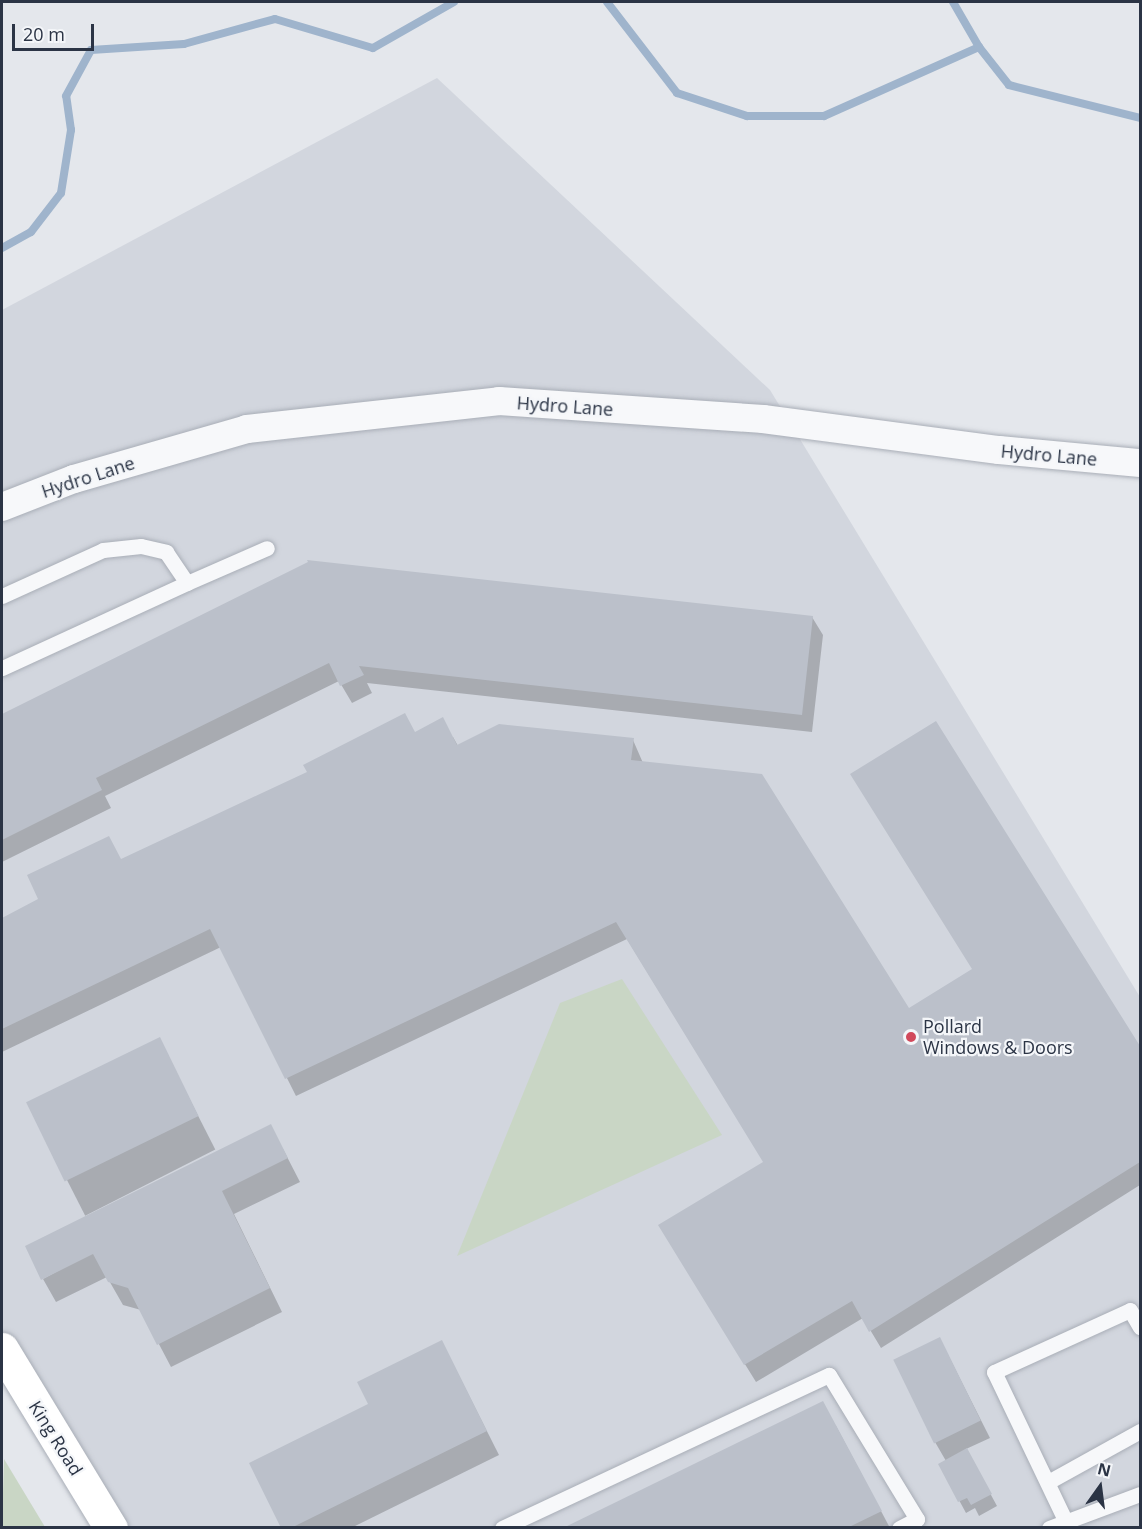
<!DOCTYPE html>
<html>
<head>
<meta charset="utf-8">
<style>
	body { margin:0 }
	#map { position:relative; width:1142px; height:1529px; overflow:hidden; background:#e4e7ec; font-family:"Open Sans",sans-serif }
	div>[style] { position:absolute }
	.built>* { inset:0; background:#d2d6de }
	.green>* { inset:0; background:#c9d6c5 }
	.shadow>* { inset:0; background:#0003; transform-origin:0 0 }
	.stream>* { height:8px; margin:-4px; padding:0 4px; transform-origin:4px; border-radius:4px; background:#9fb4cc }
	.building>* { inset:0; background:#bbc0ca; transform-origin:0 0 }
	.roads { filter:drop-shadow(0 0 2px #a9aeb7) drop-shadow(0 0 2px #a9aeb7) }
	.lane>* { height:15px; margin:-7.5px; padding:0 7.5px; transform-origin:7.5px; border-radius:7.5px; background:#f7f8fa }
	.street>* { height:28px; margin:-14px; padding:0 14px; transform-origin:14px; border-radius:14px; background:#f7f8fa }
	.secondary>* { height:33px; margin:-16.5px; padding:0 16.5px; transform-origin:16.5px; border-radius:16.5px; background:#fff }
	.dots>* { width:16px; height:16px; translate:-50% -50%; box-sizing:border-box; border:3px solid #f4f6f9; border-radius:50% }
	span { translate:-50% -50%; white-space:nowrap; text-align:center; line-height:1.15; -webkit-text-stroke:4.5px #f4f6f9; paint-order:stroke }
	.street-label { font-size:18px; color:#2b3445 }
	.poi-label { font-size:18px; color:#2b3445 }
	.left { translate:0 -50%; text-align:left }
	.frame { position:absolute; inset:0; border:3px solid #2b3445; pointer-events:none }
	.north { position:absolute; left:1070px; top:1457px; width:60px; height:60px; -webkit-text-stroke:4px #f4f6f9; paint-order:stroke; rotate:14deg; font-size:16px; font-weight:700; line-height:24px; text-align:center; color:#2b3445 }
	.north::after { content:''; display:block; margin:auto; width:21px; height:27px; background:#2b3445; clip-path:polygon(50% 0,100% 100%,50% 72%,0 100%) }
	.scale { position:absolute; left:12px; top:24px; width:82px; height:27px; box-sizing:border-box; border:3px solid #2b3445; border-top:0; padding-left:8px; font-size:18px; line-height:21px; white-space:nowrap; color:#2b3445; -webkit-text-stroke:4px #f4f6f9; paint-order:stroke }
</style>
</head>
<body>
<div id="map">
	<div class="built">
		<i style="clip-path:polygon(437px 78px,770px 390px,1140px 997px,1140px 1527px,120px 1527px,2px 1333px,2px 310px)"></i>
	</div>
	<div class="green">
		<i style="clip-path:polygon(622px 979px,722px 1135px,457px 1256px,560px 1003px)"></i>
		<i style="clip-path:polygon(4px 1459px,45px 1527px,2px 1527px)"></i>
	</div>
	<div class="shadow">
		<i style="clip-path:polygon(310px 563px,812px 617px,823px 635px,812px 732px,367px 683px,372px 693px,352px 703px,339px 681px,105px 796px,111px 808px,2px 862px,2px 716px)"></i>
		<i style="clip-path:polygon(936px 723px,1140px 1048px,1140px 1185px,881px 1348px,863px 1318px,756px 1382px,670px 1243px,765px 1163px,627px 939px,296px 1096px,221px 947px,2px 1052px,2px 919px,121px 860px,415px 734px,453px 737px,458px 746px,633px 740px,643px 763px,908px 1011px,975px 976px)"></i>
		<i style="left:159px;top:1039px;width:124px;height:146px;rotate:63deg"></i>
		<i style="clip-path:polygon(283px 1149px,300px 1182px,234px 1214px,282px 1312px,171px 1367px,141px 1310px,123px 1305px,107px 1277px,56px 1302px,43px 1279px)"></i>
		<i style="clip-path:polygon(940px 1339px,990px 1438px,966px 1449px,997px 1506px,979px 1516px,975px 1508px,966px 1513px,940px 1465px,946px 1461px,935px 1442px)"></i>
		<i style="clip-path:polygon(442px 1342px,499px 1455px,351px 1528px,282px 1528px,370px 1405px)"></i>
		<i style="clip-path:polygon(836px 1426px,890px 1528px,566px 1528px)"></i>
	</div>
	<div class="stream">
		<i style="left:607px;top:2px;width:115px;rotate:52.4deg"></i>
		<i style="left:677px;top:93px;width:74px;rotate:18.2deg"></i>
		<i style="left:747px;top:116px;width:77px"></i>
		<i style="left:824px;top:116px;width:170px;rotate:-24deg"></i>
		<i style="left:953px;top:2px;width:52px;rotate:60deg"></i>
		<i style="left:979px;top:47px;width:48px;rotate:51.7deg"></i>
		<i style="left:1009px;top:85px;width:135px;rotate:14.1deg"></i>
		<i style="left:2px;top:248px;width:33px;rotate:-29deg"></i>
		<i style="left:31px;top:232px;width:49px;rotate:-52.4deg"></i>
		<i style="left:61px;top:193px;width:64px;rotate:-81deg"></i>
		<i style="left:71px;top:130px;width:34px;rotate:-98deg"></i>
		<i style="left:66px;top:96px;width:52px;rotate:-61.5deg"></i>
		<i style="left:91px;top:50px;width:93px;rotate:-3.7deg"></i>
		<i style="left:184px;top:44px;width:94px;rotate:-15.4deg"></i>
		<i style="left:275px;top:19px;width:102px;rotate:16.5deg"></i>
		<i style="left:373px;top:48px;width:93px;rotate:-29.6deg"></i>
	</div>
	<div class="building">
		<i style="clip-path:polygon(307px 560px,813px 616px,802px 715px,359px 666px,364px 675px,340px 686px,329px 663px,96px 778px,102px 790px,2px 840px,2px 714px,308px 562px)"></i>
		<i style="clip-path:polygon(405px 713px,415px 732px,443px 717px,457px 745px,499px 724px,634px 738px,631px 760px,762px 774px,909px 1008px,972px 969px,850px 774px,936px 721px,1140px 1046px,1140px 1162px,869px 1332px,852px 1301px,744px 1365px,658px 1225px,763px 1162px,616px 922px,285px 1079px,210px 929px,2px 1029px,2px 918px,38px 899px,27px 875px,109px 836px,121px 859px,307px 772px,303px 765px)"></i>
		<i style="left:160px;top:1037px;width:88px;height:149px;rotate:64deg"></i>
		<i style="clip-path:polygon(271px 1124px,288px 1158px,222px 1191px,270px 1288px,157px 1345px,128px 1288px,108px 1282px,93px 1254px,41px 1280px,25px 1246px)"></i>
		<i style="left:940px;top:1337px;width:93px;height:52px;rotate:64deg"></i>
		<i style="clip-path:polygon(442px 1340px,487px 1431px,291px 1528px,281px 1528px,249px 1463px,368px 1404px,357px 1382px)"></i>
		<i style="clip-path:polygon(823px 1401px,882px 1511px,847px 1528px,563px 1528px)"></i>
		<i style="clip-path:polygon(967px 1448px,992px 1494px,971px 1505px,967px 1498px,958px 1502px,938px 1464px)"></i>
	</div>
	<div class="roads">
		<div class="lane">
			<i style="left:187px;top:583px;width:87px;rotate:-23.6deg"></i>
			<i style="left:2px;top:596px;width:111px;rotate:-24.5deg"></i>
			<i style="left:103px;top:550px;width:38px;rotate:-6deg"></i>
			<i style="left:141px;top:546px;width:26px;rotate:13deg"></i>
			<i style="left:166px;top:552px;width:37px;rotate:56deg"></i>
			<i style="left:187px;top:583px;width:204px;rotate:155.3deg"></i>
			<i style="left:1048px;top:1482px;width:105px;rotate:-29deg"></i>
			<i style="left:1065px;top:1520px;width:164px;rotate:-115.6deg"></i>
			<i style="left:994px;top:1372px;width:149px;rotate:-24.5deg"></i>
			<i style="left:1130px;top:1310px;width:20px;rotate:60deg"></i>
			<i style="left:502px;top:1528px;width:361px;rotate:-25.1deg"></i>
			<i style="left:829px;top:1375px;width:169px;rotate:58.6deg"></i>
			<i style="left:917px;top:1519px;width:20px;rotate:153deg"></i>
			<i style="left:1049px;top:1528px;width:97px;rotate:-20.5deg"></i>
		</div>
		<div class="street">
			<i style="left:2px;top:507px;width:77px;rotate:-21.3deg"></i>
			<i style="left:74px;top:479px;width:180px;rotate:-16.1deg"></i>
			<i style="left:247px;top:429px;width:254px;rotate:-6.3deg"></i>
			<i style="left:499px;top:401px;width:265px;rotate:3.9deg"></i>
			<i style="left:763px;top:419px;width:238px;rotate:7.5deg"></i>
			<i style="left:999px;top:450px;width:142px;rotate:5.3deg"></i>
		</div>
		<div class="secondary">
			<i style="left:2px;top:1349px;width:210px;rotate:58.7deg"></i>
		</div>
	</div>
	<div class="dots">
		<i style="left:911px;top:1037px;background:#d1495b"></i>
	</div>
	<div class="street-label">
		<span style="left:565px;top:406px;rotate:4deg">Hydro Lane</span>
		<span style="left:1049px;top:455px;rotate:5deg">Hydro Lane</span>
		<span style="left:88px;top:477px;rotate:-18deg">Hydro Lane</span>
		<span style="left:56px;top:1438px;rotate:58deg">King Road</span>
	</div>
	<div class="poi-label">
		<span class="left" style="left:923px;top:1037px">Pollard<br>Windows &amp; Doors</span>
	</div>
	<div class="frame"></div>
	<div class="north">N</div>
	<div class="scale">20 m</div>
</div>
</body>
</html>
